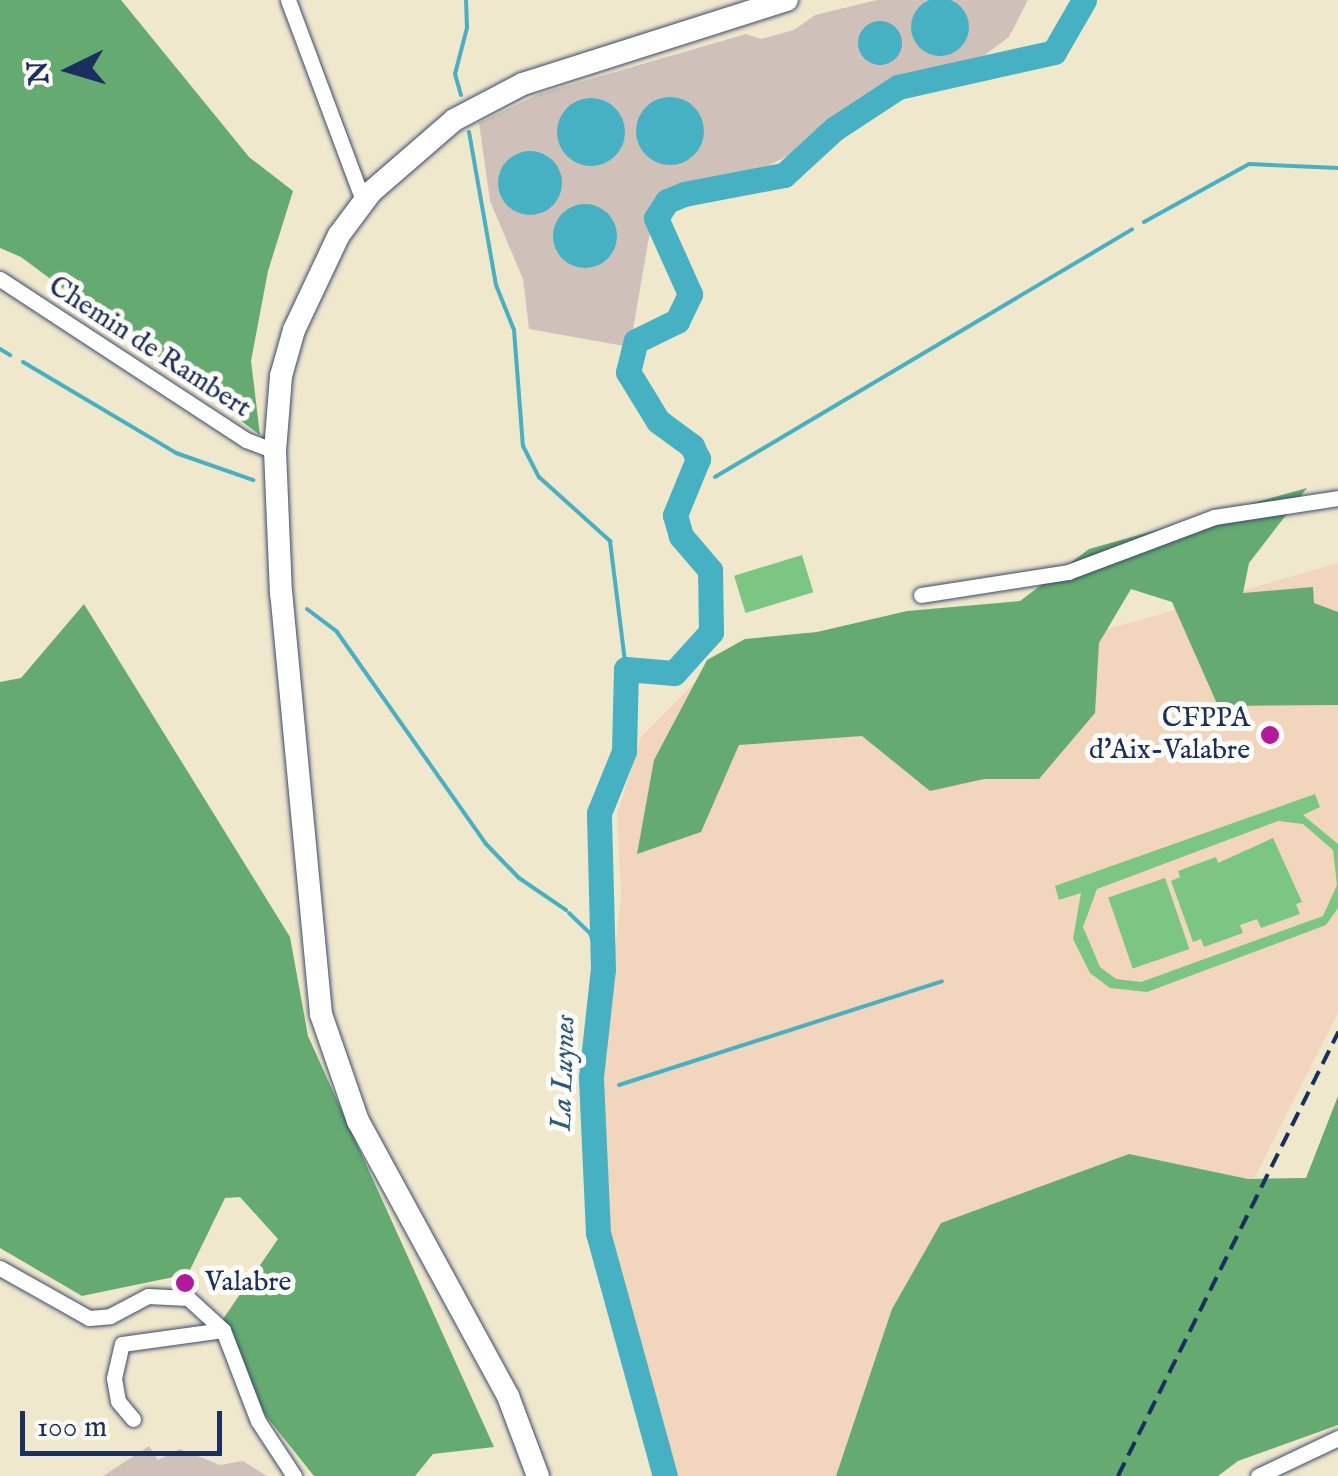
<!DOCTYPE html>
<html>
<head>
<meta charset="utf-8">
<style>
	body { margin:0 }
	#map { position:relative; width:1338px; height:1476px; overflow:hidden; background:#f0e8cd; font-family:"IM FELL English",serif }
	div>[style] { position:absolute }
	.built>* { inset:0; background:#f2d5bd }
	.industrial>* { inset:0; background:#cfc1ba }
	.green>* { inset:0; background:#7cc683; transform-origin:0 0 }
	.forest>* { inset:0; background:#65ab71 }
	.water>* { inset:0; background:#45b1c2 }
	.round { border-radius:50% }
	.stream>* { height:4px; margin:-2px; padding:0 2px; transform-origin:2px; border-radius:2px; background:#45b1c2 }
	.river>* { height:25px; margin:-12.5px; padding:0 12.5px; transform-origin:12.5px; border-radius:12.5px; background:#45b1c2 }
	.roads { filter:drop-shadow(0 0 2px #3b4b6f) drop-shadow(0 0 2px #3b4b6f) }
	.street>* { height:15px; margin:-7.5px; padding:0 7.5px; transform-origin:7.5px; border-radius:7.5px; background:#fff }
	.secondary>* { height:22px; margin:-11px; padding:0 11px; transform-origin:11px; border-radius:11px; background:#fff }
	.rail>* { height:4px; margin-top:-2px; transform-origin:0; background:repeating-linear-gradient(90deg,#1b2f5e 0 15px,transparent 0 23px) }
	.dots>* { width:28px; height:28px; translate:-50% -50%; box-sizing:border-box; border:5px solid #fdfcf7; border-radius:50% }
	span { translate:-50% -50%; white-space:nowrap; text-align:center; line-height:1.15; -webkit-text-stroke:10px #fdfcf7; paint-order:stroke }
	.street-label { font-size:28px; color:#1b2f5e }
	.poi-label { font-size:28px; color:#1b2f5e }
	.right { translate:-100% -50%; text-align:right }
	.left { translate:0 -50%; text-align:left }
	.water-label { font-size:30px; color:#2a5c81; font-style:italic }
	.north { position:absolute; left:20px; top:20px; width:100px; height:100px; -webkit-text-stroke:8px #fdfcf7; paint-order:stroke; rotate:265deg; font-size:28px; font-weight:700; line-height:40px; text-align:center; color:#1b2f5e }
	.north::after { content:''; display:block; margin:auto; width:35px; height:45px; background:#1b2f5e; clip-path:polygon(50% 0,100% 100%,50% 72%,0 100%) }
	.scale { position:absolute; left:20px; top:1411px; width:202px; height:45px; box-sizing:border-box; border:5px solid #1b2f5e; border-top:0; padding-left:12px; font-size:30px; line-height:35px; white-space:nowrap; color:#1b2f5e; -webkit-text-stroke:8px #fdfcf7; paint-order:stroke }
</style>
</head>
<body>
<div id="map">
	<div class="built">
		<i style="clip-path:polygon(1338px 563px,1338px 1013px,1103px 1476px,676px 1476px,605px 1226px,602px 1069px,621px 894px,617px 815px,641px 737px,710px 667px,940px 677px)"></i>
	</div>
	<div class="industrial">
		<i style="clip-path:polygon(877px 0,1028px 0,1009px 37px,982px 57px,875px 92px,794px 153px,749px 175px,666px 200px,649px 237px,630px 347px,529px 329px,523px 279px,490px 201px,479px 123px,539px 94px,746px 34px,761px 39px,794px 30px,815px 15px)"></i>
		<i style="clip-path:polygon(149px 1446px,158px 1460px,180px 1449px,220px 1465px,243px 1461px,267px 1476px,103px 1476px)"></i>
	</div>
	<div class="green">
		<i style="left:802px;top:555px;width:39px;height:71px;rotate:73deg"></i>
		<i style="clip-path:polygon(evenodd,1315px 794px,1320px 807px,1303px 815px,1338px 844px,1338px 908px,1326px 925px,1147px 992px,1110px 988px,1090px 973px,1073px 939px,1081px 893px,1059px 900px,1055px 886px,1315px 794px,1278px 821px,1303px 824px,1333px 850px,1337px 885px,1323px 916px,1141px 982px,1116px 979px,1100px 967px,1083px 927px,1097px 889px,1278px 821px)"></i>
		<i style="clip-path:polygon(1273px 838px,1302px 902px,1296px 904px,1300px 914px,1261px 928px,1257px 919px,1240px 925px,1243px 933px,1204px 947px,1201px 939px,1193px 942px,1171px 881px,1180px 877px,1178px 871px,1216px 857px,1218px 863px)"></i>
		<i style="left:1165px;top:878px;width:75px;height:60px;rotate:71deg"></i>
	</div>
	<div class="forest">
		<i style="clip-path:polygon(0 0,121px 0,249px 157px,293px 191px,268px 271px,251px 361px,260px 435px,21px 257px,0 248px)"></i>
		<i style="clip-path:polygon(1307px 488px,1249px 563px,1243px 593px,1313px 587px,1314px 603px,1338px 612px,1338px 705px,1218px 706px,1172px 602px,1131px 589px,1099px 643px,1095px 713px,1039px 779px,984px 779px,930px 791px,862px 736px,739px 745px,701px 832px,637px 854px,654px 760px,707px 660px,745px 639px,817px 632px,907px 611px,1020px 601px,1089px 549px)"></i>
		<i style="clip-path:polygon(84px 604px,290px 937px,308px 1036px,494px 1447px,433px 1454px,415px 1476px,314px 1476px,262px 1411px,223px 1319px,278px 1239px,240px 1197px,225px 1198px,188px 1274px,82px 1296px,0 1248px,0 682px,21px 678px)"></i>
		<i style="clip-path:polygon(1338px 1096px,1338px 1425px,1238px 1461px,1218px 1476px,836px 1476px,892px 1309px,941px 1223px,1129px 1154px,1248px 1179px,1306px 1178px)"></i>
	</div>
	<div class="water">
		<i class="round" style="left:911px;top:-2px;width:58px;height:58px"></i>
		<i class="round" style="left:858px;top:21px;width:44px;height:44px"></i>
		<i class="round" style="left:636px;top:97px;width:68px;height:68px"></i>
		<i class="round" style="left:557px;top:98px;width:68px;height:68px"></i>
		<i class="round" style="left:498px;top:151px;width:64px;height:64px"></i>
		<i class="round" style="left:553px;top:204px;width:64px;height:64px"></i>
	</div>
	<div class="stream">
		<i style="left:461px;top:95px;width:22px;rotate:-106deg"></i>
		<i style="left:455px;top:74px;width:48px;rotate:-75.4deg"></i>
		<i style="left:467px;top:28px;width:28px;rotate:-92deg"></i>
		<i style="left:469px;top:132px;width:155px;rotate:80deg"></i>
		<i style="left:496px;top:285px;width:48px;rotate:68.2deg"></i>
		<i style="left:514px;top:330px;width:116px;rotate:85.6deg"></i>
		<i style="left:523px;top:446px;width:35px;rotate:63deg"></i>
		<i style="left:539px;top:477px;width:96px;rotate:42deg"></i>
		<i style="left:610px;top:541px;width:129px;rotate:82.9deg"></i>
		<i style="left:1144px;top:222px;width:120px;rotate:-28.9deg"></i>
		<i style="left:1249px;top:164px;width:89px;rotate:2.6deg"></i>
		<i style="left:0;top:349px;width:12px;rotate:31deg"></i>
		<i style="left:23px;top:362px;width:178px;rotate:30.7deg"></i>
		<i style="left:176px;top:453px;width:82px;rotate:19.3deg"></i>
		<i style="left:715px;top:477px;width:485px;rotate:-30.7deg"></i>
		<i style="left:678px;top:500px;width:15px;rotate:-32deg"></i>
		<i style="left:307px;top:609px;width:38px;rotate:37deg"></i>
		<i style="left:337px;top:632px;width:259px;rotate:54.9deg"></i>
		<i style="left:486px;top:844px;width:47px;rotate:45.9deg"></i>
		<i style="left:519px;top:878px;width:57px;rotate:34.2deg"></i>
		<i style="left:569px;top:913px;width:29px;rotate:44deg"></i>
		<i style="left:590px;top:933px;width:38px;rotate:70deg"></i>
		<i style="left:619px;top:1085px;width:339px;rotate:-17.8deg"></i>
	</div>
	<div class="river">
		<i style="left:665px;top:1476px;width:252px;rotate:-105.4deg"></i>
		<i style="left:598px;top:1233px;width:156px;rotate:-92.6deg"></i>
		<i style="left:591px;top:1077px;width:109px;rotate:-83.7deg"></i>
		<i style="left:603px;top:969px;width:156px;rotate:-91.5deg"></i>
		<i style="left:599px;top:813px;width:67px;rotate:-68deg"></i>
		<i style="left:624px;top:751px;width:82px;rotate:-88.6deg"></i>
		<i style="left:626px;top:669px;width:48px;rotate:4.8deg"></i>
		<i style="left:674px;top:673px;width:55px;rotate:-47.9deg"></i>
		<i style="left:711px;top:632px;width:62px;rotate:-90.9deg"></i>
		<i style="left:710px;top:570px;width:45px;rotate:-130.5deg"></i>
		<i style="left:681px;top:536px;width:22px;rotate:-106deg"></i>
		<i style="left:675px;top:515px;width:61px;rotate:-67.7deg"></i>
		<i style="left:698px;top:459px;width:14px;rotate:-115deg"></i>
		<i style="left:692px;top:446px;width:42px;rotate:-143.7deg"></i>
		<i style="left:658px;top:421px;width:57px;rotate:-121.5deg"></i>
		<i style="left:628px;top:372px;width:32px;rotate:-76deg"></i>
		<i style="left:636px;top:341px;width:46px;rotate:-26deg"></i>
		<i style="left:677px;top:321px;width:30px;rotate:-64deg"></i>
		<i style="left:690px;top:294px;width:83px;rotate:-114.1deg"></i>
		<i style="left:656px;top:218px;width:20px;rotate:-57deg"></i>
		<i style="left:667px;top:201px;width:18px;rotate:-22deg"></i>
		<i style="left:684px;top:194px;width:102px;rotate:-10.8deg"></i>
		<i style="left:784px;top:175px;width:68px;rotate:-42.6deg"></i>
		<i style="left:834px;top:129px;width:77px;rotate:-33.3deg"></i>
		<i style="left:898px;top:87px;width:160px;rotate:-12.6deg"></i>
		<i style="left:1054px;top:52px;width:60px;rotate:-60deg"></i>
	</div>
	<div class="roads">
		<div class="street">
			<i style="left:288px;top:0;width:215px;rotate:69.5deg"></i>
			<i style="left:0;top:279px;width:294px;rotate:33.2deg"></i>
			<i style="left:246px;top:440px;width:31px;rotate:21deg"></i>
			<i style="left:921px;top:595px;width:149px;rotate:-8.9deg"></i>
			<i style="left:1068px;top:572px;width:156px;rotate:-20.6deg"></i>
			<i style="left:1214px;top:517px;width:125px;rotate:-8.7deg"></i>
			<i style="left:0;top:1268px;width:102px;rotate:29.3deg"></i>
			<i style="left:89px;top:1318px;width:21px;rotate:-5deg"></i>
			<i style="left:110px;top:1316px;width:43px;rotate:-27.8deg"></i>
			<i style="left:148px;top:1296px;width:40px;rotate:2.9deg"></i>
			<i style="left:188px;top:1298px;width:47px;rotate:42.4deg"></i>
			<i style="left:223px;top:1330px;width:97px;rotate:69deg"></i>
			<i style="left:258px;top:1421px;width:66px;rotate:56.8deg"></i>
			<i style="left:133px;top:1419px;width:23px;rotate:-130deg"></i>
			<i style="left:118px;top:1401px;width:23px;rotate:-100deg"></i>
			<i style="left:114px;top:1378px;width:35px;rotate:-77deg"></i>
			<i style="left:122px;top:1344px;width:102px;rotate:-7.9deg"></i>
			<i style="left:1258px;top:1476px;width:89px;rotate:-25.4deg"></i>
		</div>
		<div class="secondary">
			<i style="left:538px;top:1476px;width:85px;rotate:-110.6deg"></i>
			<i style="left:508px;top:1396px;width:313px;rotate:-118.6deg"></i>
			<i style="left:358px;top:1121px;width:113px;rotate:-109.1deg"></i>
			<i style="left:321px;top:1014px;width:422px;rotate:-95.4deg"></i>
			<i style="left:281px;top:594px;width:143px;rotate:-92.4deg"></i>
			<i style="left:275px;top:451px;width:75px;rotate:-85.4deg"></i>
			<i style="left:281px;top:376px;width:48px;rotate:-74.2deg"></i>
			<i style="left:294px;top:330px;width:105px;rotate:-64.7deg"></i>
			<i style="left:339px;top:235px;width:54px;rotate:-53.3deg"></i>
			<i style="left:371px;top:192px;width:110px;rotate:-40.9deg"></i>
			<i style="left:454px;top:120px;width:78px;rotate:-27.6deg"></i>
			<i style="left:523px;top:84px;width:277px;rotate:-17.7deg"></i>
		</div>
	</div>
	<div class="rail">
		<i style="left:1118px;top:1476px;width:496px;rotate:-63.6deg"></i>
	</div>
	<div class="dots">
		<i style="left:1270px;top:735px;background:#b5179e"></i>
		<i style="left:185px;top:1283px;background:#b5179e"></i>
	</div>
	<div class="street-label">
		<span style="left:149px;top:348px;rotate:33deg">Chemin de Rambert</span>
	</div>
	<div class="poi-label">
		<span class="right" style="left:1250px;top:735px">CFPPA<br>d'Aix-Valabre</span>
		<span class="left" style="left:205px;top:1283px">Valabre</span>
	</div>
	<div class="water-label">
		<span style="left:564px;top:1073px;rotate:-88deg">La Luynes</span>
	</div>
	<div class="north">N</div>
	<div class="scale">100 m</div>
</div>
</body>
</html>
